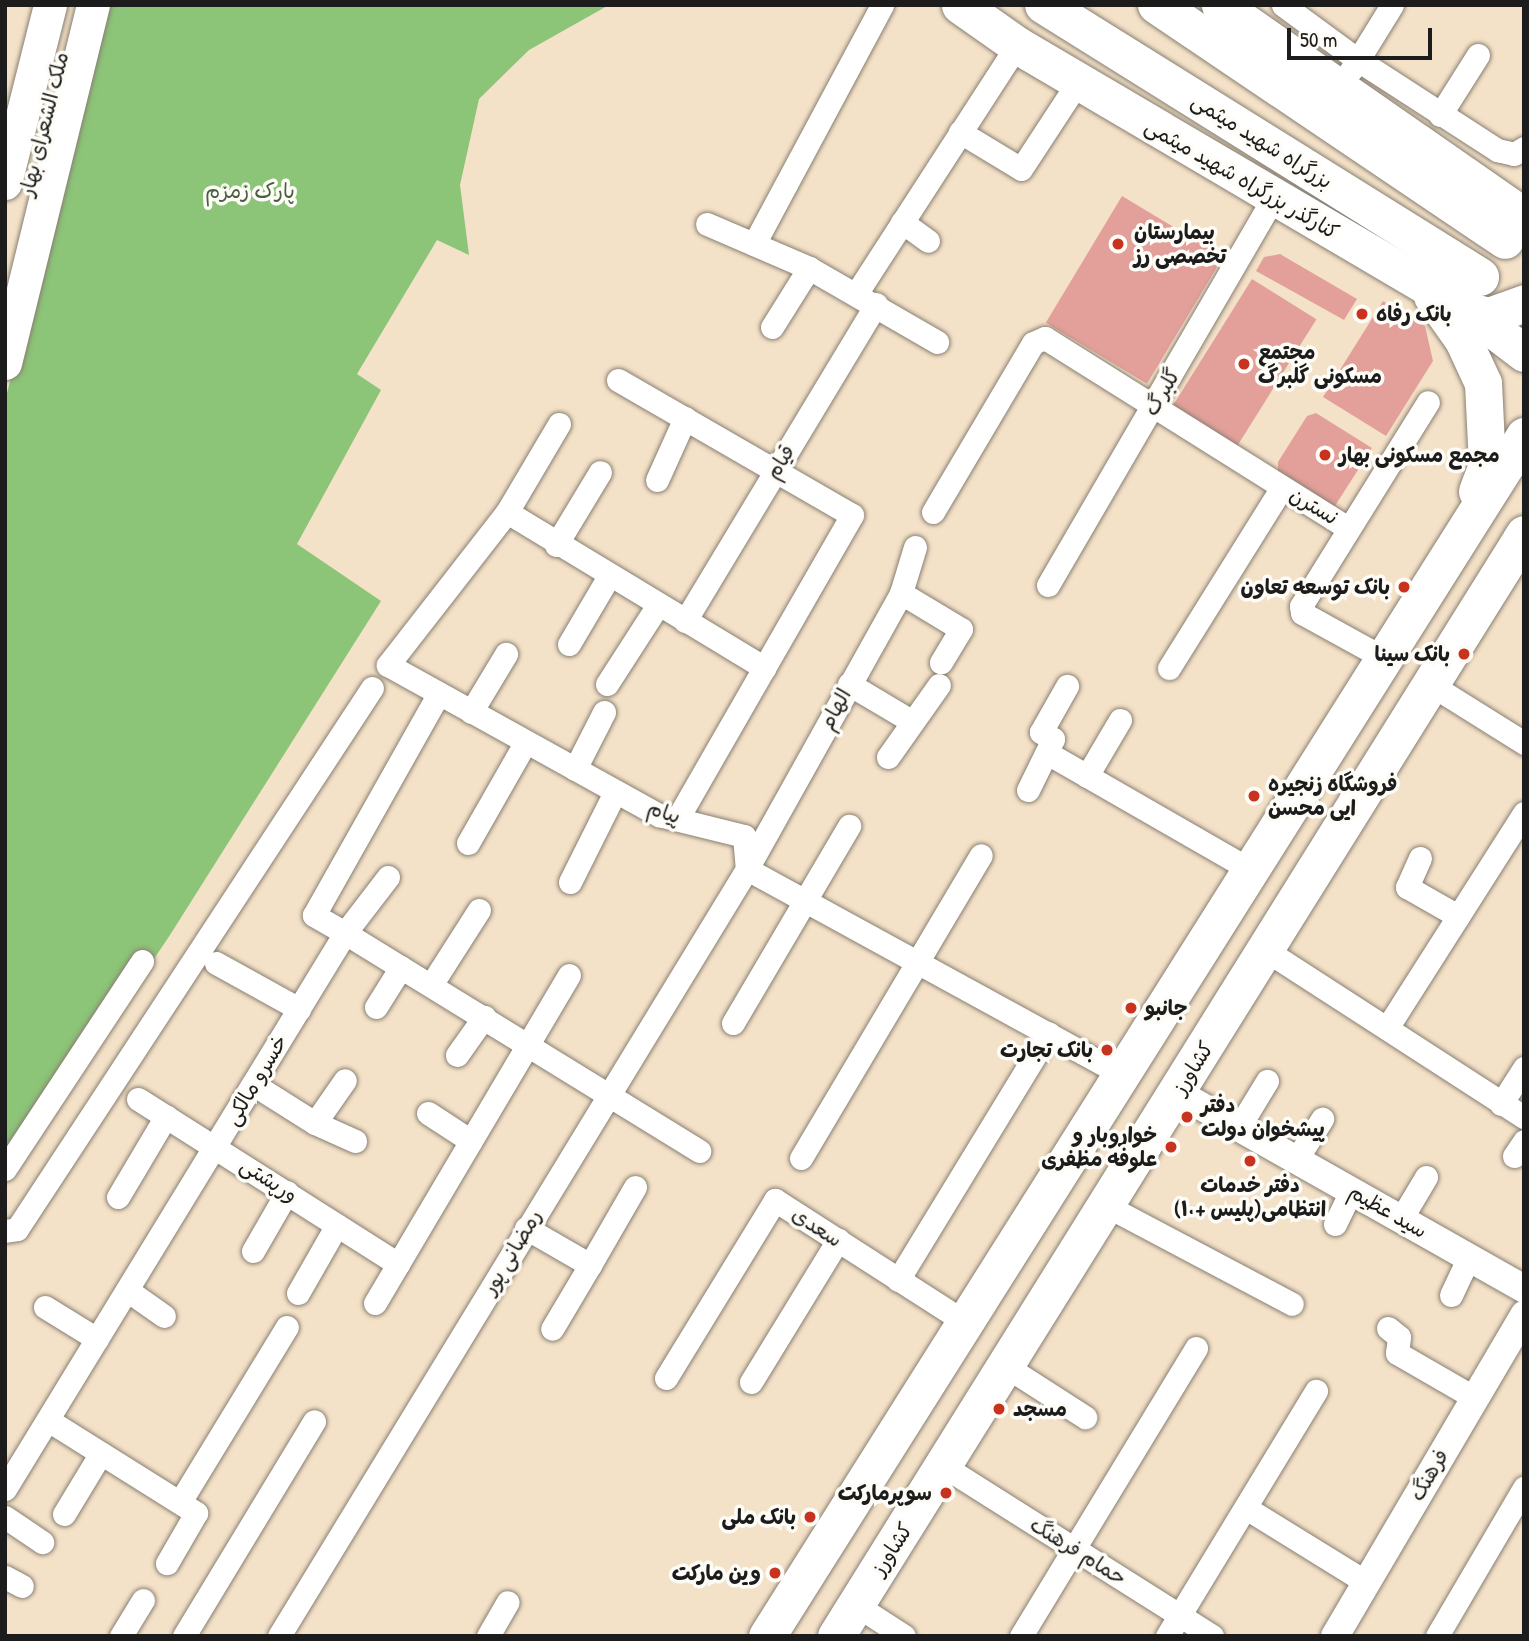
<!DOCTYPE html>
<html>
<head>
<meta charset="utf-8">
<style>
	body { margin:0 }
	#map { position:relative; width:1529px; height:1641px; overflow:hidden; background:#f4e2c8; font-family:"Patrick Hand","Playpen Sans Arabic",sans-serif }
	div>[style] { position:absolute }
	.green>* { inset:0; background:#8cc478 }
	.building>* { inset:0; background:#e3a09b; transform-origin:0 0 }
	.roads { filter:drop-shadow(0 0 2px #887f72) drop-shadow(0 0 2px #887f72) }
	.minor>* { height:23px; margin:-11.5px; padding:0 11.5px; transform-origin:11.5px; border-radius:11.5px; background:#fff }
	.tertiary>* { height:28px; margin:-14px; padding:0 14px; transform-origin:14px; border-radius:14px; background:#fff }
	.secondary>* { height:33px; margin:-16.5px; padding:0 16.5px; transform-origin:16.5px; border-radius:16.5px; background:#fff }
	.primary>* { height:37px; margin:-18.5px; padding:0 18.5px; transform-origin:18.5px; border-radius:18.5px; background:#fff }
	.trunk>* { height:38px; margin:-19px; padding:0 19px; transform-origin:19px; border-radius:19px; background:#fff }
	.dots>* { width:19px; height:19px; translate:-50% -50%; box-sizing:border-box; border:4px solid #fdfcf7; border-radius:50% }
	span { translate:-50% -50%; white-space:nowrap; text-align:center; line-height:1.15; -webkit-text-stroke:7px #fdfcf7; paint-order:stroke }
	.street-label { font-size:21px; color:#1c1c1c }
	.park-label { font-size:21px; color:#495f41 }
	.poi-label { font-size:21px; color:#1c1c1c; font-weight:700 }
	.left { translate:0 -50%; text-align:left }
	.right { translate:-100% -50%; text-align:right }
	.frame { position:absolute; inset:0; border:7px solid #1c1c1c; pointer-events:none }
	.scale { position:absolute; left:1287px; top:28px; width:145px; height:32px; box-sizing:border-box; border:4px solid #1c1c1c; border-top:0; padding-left:9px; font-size:21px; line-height:24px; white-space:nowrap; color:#1c1c1c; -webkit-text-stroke:5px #fdfcf7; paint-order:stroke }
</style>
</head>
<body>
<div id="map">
	<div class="green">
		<i style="clip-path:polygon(106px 5px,609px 5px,529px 50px,479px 99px,460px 185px,469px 255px,437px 240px,357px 374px,381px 390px,297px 544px,381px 601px,170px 935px,5px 1181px,5px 401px)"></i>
	</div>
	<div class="building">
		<i style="left:1122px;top:196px;width:118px;height:148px;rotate:31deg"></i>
		<i style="clip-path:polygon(1280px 254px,1357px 299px,1344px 320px,1256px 271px,1264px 257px)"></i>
		<i style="left:1252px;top:279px;width:76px;height:153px;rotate:32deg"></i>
		<i style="clip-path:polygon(1383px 301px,1425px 326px,1433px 361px,1386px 436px,1323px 397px)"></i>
		<i style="clip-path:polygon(1316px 413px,1372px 448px,1333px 509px,1278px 474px,1278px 462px,1307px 416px)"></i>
	</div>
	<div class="roads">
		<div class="minor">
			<i style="left:1283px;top:5px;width:93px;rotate:36.3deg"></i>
			<i style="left:1358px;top:60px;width:12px;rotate:125deg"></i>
			<i style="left:1392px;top:5px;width:65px;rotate:121.7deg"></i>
			<i style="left:1358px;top:60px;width:166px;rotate:32.9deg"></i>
			<i style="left:1497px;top:150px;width:17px;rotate:13deg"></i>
			<i style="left:1514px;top:154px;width:12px;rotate:-31deg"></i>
			<i style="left:1440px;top:115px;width:71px;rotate:-57.7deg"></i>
			<i style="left:960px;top:132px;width:71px;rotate:31.2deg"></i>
			<i style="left:1021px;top:169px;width:104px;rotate:-56.8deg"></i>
			<i style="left:902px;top:222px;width:32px;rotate:36deg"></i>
			<i style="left:707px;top:224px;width:111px;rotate:23.3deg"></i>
			<i style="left:809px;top:268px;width:148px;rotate:30deg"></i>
			<i style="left:754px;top:244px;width:271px;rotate:-61.8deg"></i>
			<i style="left:856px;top:294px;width:297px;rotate:-57.1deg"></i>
			<i style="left:772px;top:327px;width:70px;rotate:-57.9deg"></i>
			<i style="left:618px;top:380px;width:270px;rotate:30deg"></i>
			<i style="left:852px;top:515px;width:349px;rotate:119.9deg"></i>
			<i style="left:559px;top:424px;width:102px;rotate:120.6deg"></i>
			<i style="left:507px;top:512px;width:194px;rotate:127.9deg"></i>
			<i style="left:388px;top:665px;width:310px;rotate:29deg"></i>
			<i style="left:659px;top:815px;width:88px;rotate:13.9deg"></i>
			<i style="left:744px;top:836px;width:33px;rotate:85deg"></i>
			<i style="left:657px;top:480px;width:68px;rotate:-65.7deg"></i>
			<i style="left:507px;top:512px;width:301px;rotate:31.2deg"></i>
			<i style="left:933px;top:512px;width:196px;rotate:-59.4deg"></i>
			<i style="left:1033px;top:343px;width:13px;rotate:-23deg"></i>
			<i style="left:1045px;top:338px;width:358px;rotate:32.1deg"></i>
			<i style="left:556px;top:545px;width:85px;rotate:-58.9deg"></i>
			<i style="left:1048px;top:585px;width:448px;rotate:-59.8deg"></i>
			<i style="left:901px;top:593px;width:70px;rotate:31deg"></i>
			<i style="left:961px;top:629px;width:39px;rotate:121deg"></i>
			<i style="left:685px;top:621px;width:370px;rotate:-58.9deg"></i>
			<i style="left:569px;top:644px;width:79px;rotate:-59.5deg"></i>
			<i style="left:1382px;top:657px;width:91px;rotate:-151.2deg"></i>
			<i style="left:1302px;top:613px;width:7px;rotate:-98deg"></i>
			<i style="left:1301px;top:606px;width:240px;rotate:-58.1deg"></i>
			<i style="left:1169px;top:668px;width:213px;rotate:-58deg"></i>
			<i style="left:607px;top:684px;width:94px;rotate:-57.2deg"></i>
			<i style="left:849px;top:684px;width:74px;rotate:30.7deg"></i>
			<i style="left:1430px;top:684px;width:111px;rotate:32.1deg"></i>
			<i style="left:471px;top:712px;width:68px;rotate:-58.9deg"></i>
			<i style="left:1049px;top:754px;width:231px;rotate:29.9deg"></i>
			<i style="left:888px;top:757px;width:88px;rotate:-54.7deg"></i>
			<i style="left:575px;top:769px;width:64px;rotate:-63deg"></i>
			<i style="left:1087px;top:776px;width:65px;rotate:-59.5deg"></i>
			<i style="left:1028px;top:790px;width:57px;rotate:-63.9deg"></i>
			<i style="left:1053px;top:739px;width:14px;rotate:-150deg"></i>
			<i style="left:1041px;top:732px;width:53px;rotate:-60.5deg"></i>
			<i style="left:468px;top:843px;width:113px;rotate:-60.3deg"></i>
			<i style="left:1420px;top:858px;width:32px;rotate:114deg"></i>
			<i style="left:1407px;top:887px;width:59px;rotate:29.6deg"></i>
			<i style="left:747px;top:869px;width:426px;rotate:28.7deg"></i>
			<i style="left:388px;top:877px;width:71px;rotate:127.5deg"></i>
			<i style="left:345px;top:933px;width:36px;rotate:-150deg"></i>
			<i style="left:314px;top:915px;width:250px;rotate:-60.6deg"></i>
			<i style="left:570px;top:882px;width:101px;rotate:-63.4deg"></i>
			<i style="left:1267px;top:951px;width:306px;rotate:32.9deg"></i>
			<i style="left:216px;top:963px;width:95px;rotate:29deg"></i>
			<i style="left:431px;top:985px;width:89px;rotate:-57.4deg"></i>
			<i style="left:376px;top:1007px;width:47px;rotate:-58deg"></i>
			<i style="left:733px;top:1023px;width:229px;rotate:-59.5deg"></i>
			<i style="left:1387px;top:1028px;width:255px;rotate:-57.5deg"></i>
			<i style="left:457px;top:1055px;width:47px;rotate:-54.6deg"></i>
			<i style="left:253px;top:1084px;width:73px;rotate:32.2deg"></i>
			<i style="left:315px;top:1123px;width:52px;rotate:-55.1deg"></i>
			<i style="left:138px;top:1099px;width:308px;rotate:32.4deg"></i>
			<i style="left:1501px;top:1104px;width:43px;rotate:-57.4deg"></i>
			<i style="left:428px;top:1113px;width:51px;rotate:33.1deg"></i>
			<i style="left:315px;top:1123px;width:44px;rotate:24.2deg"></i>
			<i style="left:1239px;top:1127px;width:54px;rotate:-58.7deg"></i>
			<i style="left:1514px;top:1156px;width:18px;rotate:-56deg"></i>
			<i style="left:801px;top:1158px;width:352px;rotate:-59.3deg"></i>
			<i style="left:1296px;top:1160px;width:49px;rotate:-57.6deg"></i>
			<i style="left:5px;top:1169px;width:249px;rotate:-56.6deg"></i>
			<i style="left:118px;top:1197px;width:94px;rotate:-59.3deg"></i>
			<i style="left:1107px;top:1206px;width:209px;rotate:27.9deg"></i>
			<i style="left:1401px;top:1219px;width:49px;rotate:-59.2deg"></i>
			<i style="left:1335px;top:1224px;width:37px;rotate:-64deg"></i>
			<i style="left:526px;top:1228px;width:74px;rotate:30deg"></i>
			<i style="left:590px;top:1265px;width:74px;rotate:120.7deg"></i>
			<i style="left:5px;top:1231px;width:12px;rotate:-9deg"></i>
			<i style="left:17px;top:1229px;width:647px;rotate:-56.73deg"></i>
			<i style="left:253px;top:1251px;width:68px;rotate:-60deg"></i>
			<i style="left:590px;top:1265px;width:90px;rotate:-60deg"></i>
			<i style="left:898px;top:1280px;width:289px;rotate:-58.6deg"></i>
			<i style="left:127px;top:1290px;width:45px;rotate:35.1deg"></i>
			<i style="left:298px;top:1293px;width:78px;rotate:-60.2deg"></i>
			<i style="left:1451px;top:1295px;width:42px;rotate:-64.7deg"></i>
			<i style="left:375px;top:1303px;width:381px;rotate:-59.4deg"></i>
			<i style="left:45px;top:1307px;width:61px;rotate:31.6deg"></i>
			<i style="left:1388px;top:1328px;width:14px;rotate:39deg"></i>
			<i style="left:1399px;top:1337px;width:16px;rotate:97deg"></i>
			<i style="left:1397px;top:1353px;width:90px;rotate:30deg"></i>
			<i style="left:1007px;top:1367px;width:93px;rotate:32.7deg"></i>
			<i style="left:666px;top:1378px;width:209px;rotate:-58.5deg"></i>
			<i style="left:775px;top:1200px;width:226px;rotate:32.7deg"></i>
			<i style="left:751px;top:1382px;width:167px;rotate:-58.5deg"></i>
			<i style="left:48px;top:1420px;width:175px;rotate:32.1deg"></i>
			<i style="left:196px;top:1513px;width:58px;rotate:120.1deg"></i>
			<i style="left:945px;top:1467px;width:316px;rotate:32.3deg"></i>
			<i style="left:5px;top:1489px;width:652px;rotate:-58.55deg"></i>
			<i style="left:345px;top:933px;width:416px;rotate:31.6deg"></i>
			<i style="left:180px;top:1502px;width:205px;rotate:-58.6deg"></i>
			<i style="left:1246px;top:1508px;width:141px;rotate:31.7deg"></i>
			<i style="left:64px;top:1514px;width:71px;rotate:-58.8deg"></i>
			<i style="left:5px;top:1517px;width:45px;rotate:34deg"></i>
			<i style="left:5px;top:1577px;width:19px;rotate:28deg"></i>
			<i style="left:856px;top:1605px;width:57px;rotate:32.9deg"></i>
			<i style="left:121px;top:1636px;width:42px;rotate:-58.6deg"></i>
			<i style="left:184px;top:1636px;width:251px;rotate:-58.8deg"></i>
			<i style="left:279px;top:1636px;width:899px;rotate:-58.61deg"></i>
			<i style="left:747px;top:869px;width:316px;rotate:-60.8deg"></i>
			<i style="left:901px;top:593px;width:48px;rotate:-73.1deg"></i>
			<i style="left:488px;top:1636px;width:39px;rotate:-60deg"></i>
			<i style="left:1021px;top:1636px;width:337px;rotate:-58.7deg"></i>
			<i style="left:1167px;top:1636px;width:287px;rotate:-58.7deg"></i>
			<i style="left:1437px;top:1636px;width:172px;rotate:-59.6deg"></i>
		</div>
		<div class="tertiary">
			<i style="left:1178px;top:1093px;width:398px;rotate:29.5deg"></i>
			<i style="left:1335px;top:1636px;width:373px;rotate:-59.5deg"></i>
		</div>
		<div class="secondary">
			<i style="left:5px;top:183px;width:184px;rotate:-75.8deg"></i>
			<i style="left:5px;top:363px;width:369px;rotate:-76.2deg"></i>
		</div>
		<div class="primary">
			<i style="left:960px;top:5px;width:70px;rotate:35.1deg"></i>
			<i style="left:1017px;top:45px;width:524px;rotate:30.48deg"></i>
			<i style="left:1469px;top:311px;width:69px;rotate:37.4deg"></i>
			<i style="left:1220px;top:5px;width:370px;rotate:34.8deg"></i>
			<i style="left:1432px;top:296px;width:54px;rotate:54.8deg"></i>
			<i style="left:1463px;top:340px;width:47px;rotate:65.1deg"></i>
			<i style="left:1483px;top:383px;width:82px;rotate:87.2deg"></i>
			<i style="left:1487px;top:465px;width:28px;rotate:111deg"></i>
			<i style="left:1469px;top:311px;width:21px;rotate:14deg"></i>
			<i style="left:1489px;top:316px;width:37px;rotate:-20deg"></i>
			<i style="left:767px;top:1636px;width:1419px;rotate:-57.75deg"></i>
			<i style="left:836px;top:1636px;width:1299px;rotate:-58.02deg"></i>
		</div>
		<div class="trunk">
			<i style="left:1044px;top:5px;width:514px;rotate:31.96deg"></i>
			<i style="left:1157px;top:5px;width:420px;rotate:34deg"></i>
		</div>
	</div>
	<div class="dots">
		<i style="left:1118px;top:244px;background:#c8321e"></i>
		<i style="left:1362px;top:314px;background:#c8321e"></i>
		<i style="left:1244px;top:364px;background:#c8321e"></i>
		<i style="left:1325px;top:455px;background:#c8321e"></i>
		<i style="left:1404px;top:587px;background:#c8321e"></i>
		<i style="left:1464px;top:654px;background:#c8321e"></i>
		<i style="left:1254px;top:796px;background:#c8321e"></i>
		<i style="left:1131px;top:1008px;background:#c8321e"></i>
		<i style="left:1107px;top:1050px;background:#c8321e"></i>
		<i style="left:1187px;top:1117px;background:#c8321e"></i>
		<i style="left:1171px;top:1147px;background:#c8321e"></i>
		<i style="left:1250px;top:1161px;background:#c8321e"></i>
		<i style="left:999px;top:1409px;background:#c8321e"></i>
		<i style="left:946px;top:1493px;background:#c8321e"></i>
		<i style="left:810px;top:1517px;background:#c8321e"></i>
		<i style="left:775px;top:1573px;background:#c8321e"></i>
	</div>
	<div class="street-label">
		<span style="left:44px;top:124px;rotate:-76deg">ملک الشعرای بهار</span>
		<span style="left:1262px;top:141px;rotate:32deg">بزرگراه شهید میثمی</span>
		<span style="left:1242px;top:179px;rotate:30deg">کنارگذر بزرگراه شهید میثمی</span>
		<span style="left:1162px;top:392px;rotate:-60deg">گلبرگ</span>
		<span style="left:780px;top:462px;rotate:-59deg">قیام</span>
		<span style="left:1314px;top:506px;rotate:31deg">نسترن</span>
		<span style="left:835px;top:709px;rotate:-61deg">الهام</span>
		<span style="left:664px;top:812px;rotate:18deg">پیام</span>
		<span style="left:1193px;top:1068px;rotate:-58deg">کشاورز</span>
		<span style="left:256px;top:1080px;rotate:-59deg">خسرو مالکی</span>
		<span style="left:269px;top:1180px;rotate:33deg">ورپشتی</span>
		<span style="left:1388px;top:1211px;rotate:30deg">سید عظیم</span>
		<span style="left:817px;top:1227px;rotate:33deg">سعدی</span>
		<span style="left:512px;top:1252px;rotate:-59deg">رمضانی پور</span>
		<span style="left:1429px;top:1475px;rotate:-60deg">فرهنگ</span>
		<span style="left:892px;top:1549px;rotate:-57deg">کشاورز</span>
		<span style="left:1078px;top:1551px;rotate:32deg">حمام فرهنگ</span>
	</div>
	<div class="park-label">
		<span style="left:250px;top:191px">پارک زمزم</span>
	</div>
	<div class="poi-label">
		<span class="left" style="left:1134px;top:244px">بیمارستان<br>تخصصی رز</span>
		<span class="left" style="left:1376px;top:314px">بانک رفاه</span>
		<span class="left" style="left:1258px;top:364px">مجتمع<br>مسکونی گلبرگ</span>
		<span class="left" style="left:1339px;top:455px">مجمع مسکونی بهار</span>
		<span class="right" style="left:1390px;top:587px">بانک توسعه تعاون</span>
		<span class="right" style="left:1450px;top:654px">بانک سینا</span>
		<span class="left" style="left:1268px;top:796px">فروشگاه زنجیره<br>ایی محسن</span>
		<span class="left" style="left:1145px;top:1008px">جانبو</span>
		<span class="right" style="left:1093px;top:1050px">بانک تجارت</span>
		<span class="left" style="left:1201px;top:1117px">دفتر<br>پیشخوان دولت</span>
		<span class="right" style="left:1157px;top:1147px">خواروبار و<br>علوفه مظفری</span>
		<span style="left:1250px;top:1197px">دفتر خدمات<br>انتظامی(پلیس +۱۰)</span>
		<span class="left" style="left:1013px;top:1409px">مسجد</span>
		<span class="right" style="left:932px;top:1493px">سوپرمارکت</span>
		<span class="right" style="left:796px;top:1517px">بانک ملی</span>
		<span class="right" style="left:761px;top:1573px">وین مارکت</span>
	</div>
	<div class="frame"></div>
	<div class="scale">50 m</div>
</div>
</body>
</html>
